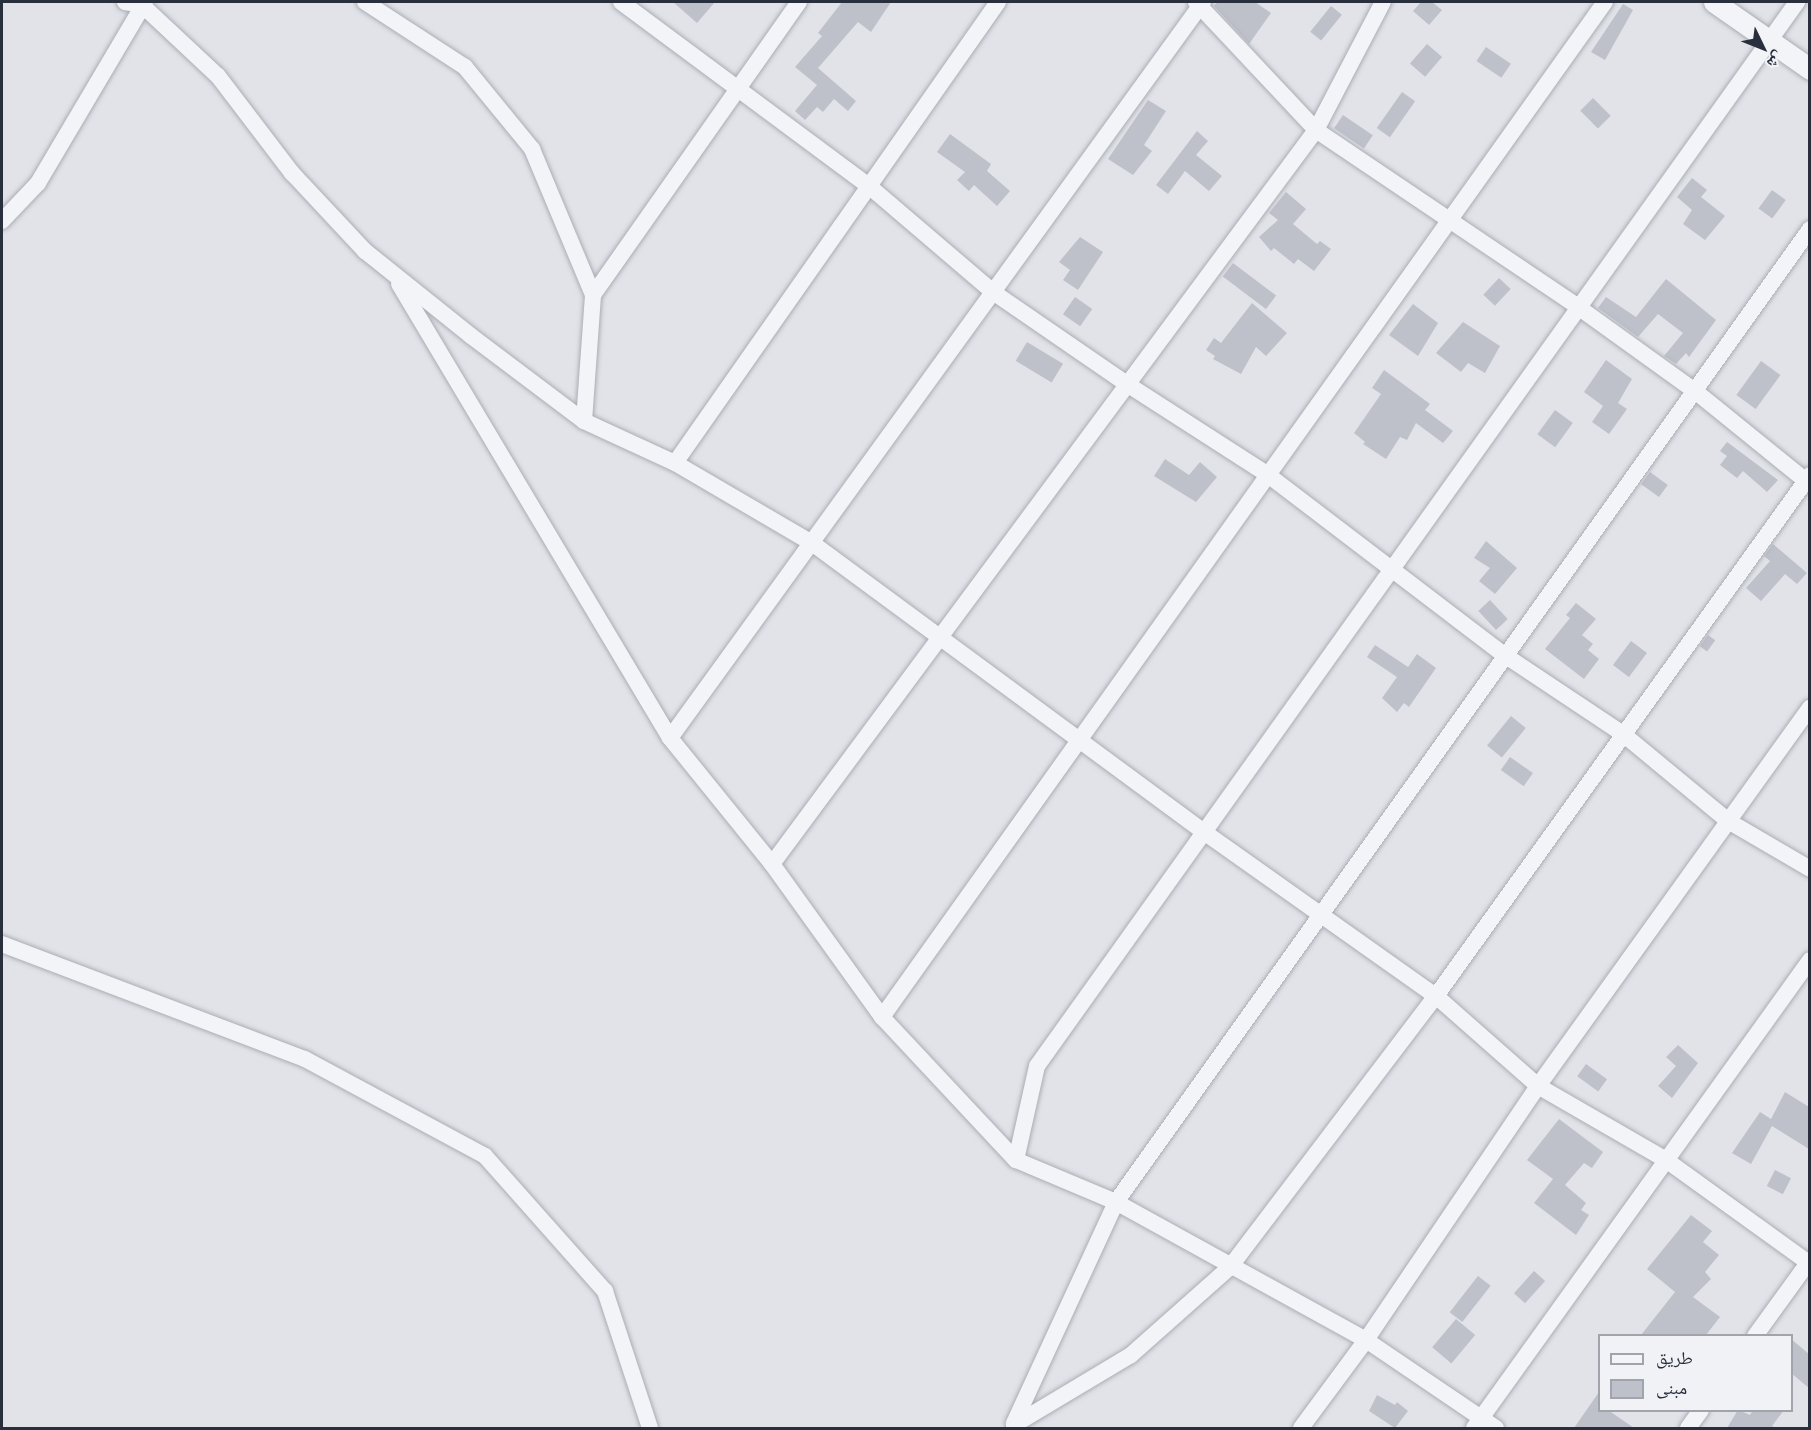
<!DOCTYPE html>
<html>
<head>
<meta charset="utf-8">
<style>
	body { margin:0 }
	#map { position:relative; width:1811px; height:1430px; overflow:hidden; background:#e1e3e8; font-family:"Titillium Web","Noto Naskh Arabic",sans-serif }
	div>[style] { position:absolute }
	.building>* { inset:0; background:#bec1ca; transform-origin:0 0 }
	.roads { filter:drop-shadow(0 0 2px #aaadb5) drop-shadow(0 0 2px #aaadb5) }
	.minor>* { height:16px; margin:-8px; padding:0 8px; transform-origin:8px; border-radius:8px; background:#f3f4f7 }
	.tertiary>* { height:21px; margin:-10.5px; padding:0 10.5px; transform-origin:10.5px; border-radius:10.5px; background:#f3f4f7 }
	span { translate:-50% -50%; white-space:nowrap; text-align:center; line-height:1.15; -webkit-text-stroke:6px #f0f2f6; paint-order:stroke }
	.frame { position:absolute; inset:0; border:3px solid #2a2f3e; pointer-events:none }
	.legend { position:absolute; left:1598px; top:1334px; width:195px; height:78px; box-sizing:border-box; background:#f0f2f6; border:2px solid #a1a4ac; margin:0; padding:8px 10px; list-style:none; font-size:18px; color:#2a2f3e }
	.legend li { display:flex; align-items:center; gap:12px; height:30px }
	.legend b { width:30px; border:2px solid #a1a4ac }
	.north { position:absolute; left:1733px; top:18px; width:60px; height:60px; -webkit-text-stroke:4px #f0f2f6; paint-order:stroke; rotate:133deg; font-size:16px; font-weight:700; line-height:24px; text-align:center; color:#2a2f3e }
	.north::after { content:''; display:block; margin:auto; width:21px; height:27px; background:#2a2f3e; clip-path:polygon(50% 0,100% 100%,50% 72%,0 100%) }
</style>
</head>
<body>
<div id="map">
	<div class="building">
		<i style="clip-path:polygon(673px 2px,715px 2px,697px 23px)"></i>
		<i style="clip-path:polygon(842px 2px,891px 2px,871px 32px,858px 22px,818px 68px,856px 101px,848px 111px,834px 99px,823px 112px,817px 107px,805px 120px,795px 111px,817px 85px,795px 67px,822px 36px,818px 33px)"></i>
		<i style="clip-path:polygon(1217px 2px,1255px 2px,1271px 13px,1249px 44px,1214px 6px)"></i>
		<i style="clip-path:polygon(1421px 2px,1432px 2px,1442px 10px,1429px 25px,1413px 11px)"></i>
		<i style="clip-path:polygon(1623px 4px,1633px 10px,1605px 60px,1591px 52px)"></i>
		<i style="left:1331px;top:6px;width:14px;height:33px;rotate:39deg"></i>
		<i style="left:1427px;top:44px;width:20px;height:26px;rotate:41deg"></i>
		<i style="left:1486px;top:47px;width:30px;height:17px;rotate:34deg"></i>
		<i style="left:1402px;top:92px;width:16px;height:44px;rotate:35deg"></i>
		<i style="left:1593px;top:98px;width:25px;height:18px;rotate:45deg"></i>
		<i style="clip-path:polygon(1148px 100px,1166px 111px,1144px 145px,1152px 151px,1133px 175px,1108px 159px)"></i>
		<i style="left:1343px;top:115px;width:36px;height:16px;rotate:34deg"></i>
		<i style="clip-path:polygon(1197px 131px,1208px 141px,1196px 155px,1222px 176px,1209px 191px,1185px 171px,1168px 194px,1156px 185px)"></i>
		<i style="clip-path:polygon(950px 134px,991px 164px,987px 171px,1010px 191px,997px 206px,974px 185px,969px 191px,957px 180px,965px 172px,937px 152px)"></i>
		<i style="clip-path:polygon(1692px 178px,1707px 190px,1701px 197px,1725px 216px,1705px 240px,1683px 224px,1692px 210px,1677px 197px)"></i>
		<i style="left:1772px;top:190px;width:17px;height:23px;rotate:36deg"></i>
		<i style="clip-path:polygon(1286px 192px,1306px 209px,1293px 224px,1317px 244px,1320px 241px,1331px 249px,1314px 271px,1298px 259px,1294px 264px,1274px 248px,1271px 251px,1259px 237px,1278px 220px,1269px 213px)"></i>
		<i style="clip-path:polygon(1080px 237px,1103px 252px,1078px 290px,1063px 280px,1070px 270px,1059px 262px)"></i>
		<i style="left:1233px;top:263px;width:54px;height:17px;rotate:37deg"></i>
		<i style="left:1499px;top:278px;width:16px;height:23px;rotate:43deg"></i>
		<i style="clip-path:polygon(1666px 279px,1716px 320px,1689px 357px,1686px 353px,1676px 364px,1664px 356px,1683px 333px,1658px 314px,1638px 337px,1598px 308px,1606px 297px,1636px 317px)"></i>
		<i style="left:1075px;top:297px;width:21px;height:21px;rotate:35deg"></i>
		<i style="clip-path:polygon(1252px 303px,1287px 333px,1266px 356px,1256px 347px,1241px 374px,1213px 359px,1215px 356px,1206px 350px,1214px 338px,1221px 343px)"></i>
		<i style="clip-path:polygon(1413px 304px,1438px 323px,1418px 356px,1389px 335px)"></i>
		<i style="clip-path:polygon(1463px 322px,1500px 346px,1485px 373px,1468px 363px,1461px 372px,1436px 353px)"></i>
		<i style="left:1027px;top:342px;width:42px;height:22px;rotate:31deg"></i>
		<i style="clip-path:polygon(1606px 360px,1632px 379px,1618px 403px,1627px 409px,1609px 434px,1592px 422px,1603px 406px,1584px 392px)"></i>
		<i style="left:1761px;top:361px;width:24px;height:42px;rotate:36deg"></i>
		<i style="clip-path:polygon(1384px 370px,1430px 404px,1425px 410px,1453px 431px,1443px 443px,1416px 423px,1407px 440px,1400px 437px,1386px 459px,1363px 444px,1365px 442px,1354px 433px,1381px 394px,1372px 388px)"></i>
		<i style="left:1555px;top:410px;width:22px;height:30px;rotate:36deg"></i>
		<i style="clip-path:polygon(1727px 442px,1778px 480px,1767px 492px,1743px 471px,1737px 478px,1720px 465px,1727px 456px,1720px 451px)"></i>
		<i style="clip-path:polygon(1165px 459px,1189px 475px,1200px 462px,1217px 477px,1196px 502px,1154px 476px)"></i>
		<i style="left:1650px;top:472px;width:22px;height:15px;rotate:36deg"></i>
		<i style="clip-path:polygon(1486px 541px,1517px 568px,1495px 594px,1479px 581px,1490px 568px,1474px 558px)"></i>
		<i style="clip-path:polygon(1773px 544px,1807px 573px,1797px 584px,1785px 574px,1761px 601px,1746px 588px,1770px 561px,1764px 556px)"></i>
		<i style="left:1490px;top:600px;width:26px;height:16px;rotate:47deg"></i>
		<i style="clip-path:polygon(1576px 603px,1596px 619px,1582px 635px,1593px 644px,1588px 650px,1599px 659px,1584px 679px,1545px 649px,1570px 618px,1566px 615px)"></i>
		<i style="left:1708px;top:635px;width:9px;height:14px;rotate:36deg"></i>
		<i style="left:1631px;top:641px;width:20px;height:30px;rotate:37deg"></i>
		<i style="clip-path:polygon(1375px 645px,1408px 667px,1417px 654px,1436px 668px,1409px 707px,1404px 703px,1397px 712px,1382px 698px,1397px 677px,1367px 657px)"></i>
		<i style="left:1511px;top:716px;width:19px;height:38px;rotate:39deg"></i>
		<i style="left:1510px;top:757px;width:28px;height:16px;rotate:35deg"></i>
		<i style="clip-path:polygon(1678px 1045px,1698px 1063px,1672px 1098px,1658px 1086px,1676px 1066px,1666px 1057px)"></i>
		<i style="left:1586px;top:1064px;width:26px;height:15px;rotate:36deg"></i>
		<i style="clip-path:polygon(1785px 1092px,1809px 1107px,1809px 1149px,1772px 1126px,1751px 1164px,1732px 1153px,1760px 1112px,1771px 1119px)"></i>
		<i style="clip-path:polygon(1559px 1119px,1603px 1152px,1592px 1168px,1584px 1163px,1565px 1185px,1586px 1203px,1581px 1210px,1589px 1215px,1576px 1235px,1534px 1203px,1553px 1179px,1527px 1160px)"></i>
		<i style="left:1775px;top:1170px;width:18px;height:18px;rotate:27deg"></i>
		<i style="clip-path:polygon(1691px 1215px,1712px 1231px,1703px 1242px,1719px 1255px,1705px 1272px,1711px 1279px,1693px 1297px,1720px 1317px,1706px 1335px,1641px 1335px,1675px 1292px,1647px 1269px)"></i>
		<i style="left:1534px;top:1271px;width:15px;height:30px;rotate:42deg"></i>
		<i style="left:1478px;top:1276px;width:16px;height:46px;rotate:38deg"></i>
		<i style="left:1456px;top:1319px;width:25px;height:37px;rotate:40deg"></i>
		<i style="clip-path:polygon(1791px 1339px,1809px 1354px,1809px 1388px,1791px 1373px)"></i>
		<i style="clip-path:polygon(1599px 1392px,1599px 1410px,1608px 1410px,1634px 1428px,1574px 1428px)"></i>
		<i style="clip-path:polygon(1377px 1395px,1395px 1405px,1397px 1402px,1408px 1411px,1395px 1428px,1369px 1411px)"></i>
		<i style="clip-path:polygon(1738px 1410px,1750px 1415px,1753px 1410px,1784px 1410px,1772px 1426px,1776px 1428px,1727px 1428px)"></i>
	</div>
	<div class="roads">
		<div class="minor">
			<i style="left:125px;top:2px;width:17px;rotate:10deg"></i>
			<i style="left:142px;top:5px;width:104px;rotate:43.1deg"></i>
			<i style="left:218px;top:76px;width:122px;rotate:52.7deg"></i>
			<i style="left:292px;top:173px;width:107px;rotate:46.9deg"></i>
			<i style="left:365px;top:251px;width:136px;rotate:38.7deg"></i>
			<i style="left:471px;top:336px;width:141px;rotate:37deg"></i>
			<i style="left:584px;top:421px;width:100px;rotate:24.8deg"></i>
			<i style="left:675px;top:463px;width:159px;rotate:30.3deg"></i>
			<i style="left:812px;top:543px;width:487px;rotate:36.4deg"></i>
			<i style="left:1204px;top:832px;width:284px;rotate:35.3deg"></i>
			<i style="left:1436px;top:996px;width:136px;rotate:41.4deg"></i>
			<i style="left:1538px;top:1086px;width:148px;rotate:30deg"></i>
			<i style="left:1666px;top:1160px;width:178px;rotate:35.8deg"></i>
			<i style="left:365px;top:2px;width:119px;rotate:33deg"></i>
			<i style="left:465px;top:67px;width:106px;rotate:50.7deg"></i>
			<i style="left:532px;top:149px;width:158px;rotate:67.3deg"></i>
			<i style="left:621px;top:2px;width:309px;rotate:36.6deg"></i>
			<i style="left:869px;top:186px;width:163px;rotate:40.5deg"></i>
			<i style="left:993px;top:292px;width:163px;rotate:34.5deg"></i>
			<i style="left:1127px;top:384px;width:168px;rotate:32.8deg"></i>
			<i style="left:1268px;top:475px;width:299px;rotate:37.3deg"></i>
			<i style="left:1506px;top:656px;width:141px;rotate:33.7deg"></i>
			<i style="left:1623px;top:734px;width:136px;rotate:39.6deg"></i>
			<i style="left:1728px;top:821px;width:95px;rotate:30.3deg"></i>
			<i style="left:1196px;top:2px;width:175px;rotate:46.8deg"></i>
			<i style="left:1316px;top:130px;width:316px;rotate:34deg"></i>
			<i style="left:1578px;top:307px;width:144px;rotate:35.7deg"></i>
			<i style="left:1695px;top:391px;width:148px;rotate:39deg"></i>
			<i style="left:2px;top:221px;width:52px;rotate:-46.5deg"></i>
			<i style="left:38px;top:183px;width:210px;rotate:-59.4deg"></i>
			<i style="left:399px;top:284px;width:529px;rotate:59.17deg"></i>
			<i style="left:670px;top:738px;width:162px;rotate:51deg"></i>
			<i style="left:772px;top:864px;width:188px;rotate:54.3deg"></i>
			<i style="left:882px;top:1017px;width:196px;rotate:46.9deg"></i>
			<i style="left:1016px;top:1160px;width:108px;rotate:22.8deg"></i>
			<i style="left:1116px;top:1202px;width:286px;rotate:28.9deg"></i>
			<i style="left:1366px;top:1340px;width:157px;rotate:34.1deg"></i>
			<i style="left:584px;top:421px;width:126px;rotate:-85.9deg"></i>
			<i style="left:593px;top:295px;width:358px;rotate:-54.9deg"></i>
			<i style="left:675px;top:463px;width:563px;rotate:-54.98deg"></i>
			<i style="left:670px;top:738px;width:909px;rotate:-54.09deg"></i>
			<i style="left:772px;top:864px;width:914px;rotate:-53.46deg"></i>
			<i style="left:1316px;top:130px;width:144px;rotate:-62.4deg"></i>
			<i style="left:2px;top:944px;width:324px;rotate:20.8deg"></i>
			<i style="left:305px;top:1059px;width:204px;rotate:28.3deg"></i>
			<i style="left:485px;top:1156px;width:181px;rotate:48.4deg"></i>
			<i style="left:605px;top:1291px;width:144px;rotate:71.8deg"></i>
			<i style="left:882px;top:1017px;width:1246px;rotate:-54.54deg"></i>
			<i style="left:1016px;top:1160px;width:96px;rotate:-77.4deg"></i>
			<i style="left:1037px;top:1066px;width:1308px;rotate:-54.46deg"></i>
			<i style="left:1755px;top:1336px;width:94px;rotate:-54.1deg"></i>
			<i style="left:1014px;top:1425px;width:136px;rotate:-30.9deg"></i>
			<i style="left:1131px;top:1355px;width:132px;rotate:-41.6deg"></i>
			<i style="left:1230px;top:1267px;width:340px;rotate:-52.8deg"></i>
			<i style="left:1436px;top:996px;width:641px;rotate:-54.33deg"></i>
			<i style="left:1018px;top:1428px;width:6px;rotate:-129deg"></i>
			<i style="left:1014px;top:1423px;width:243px;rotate:-65.2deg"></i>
			<i style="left:1116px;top:1202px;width:1195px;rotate:-54.5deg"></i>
			<i style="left:1301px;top:1428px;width:109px;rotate:-53.5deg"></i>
			<i style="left:1366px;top:1340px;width:307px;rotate:-55.9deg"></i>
			<i style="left:1538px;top:1086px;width:466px;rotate:-54.3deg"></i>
			<i style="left:1474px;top:1428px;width:576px;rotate:-54.32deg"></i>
			<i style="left:1688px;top:1428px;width:22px;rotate:-54deg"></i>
		</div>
		<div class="tertiary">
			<i style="left:1714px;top:2px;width:117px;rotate:34.9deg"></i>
		</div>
	</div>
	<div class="frame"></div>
	<ul class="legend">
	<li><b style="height:8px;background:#f3f4f7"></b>طريق</li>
	<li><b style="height:16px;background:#bec1ca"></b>مبنى</li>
	</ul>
	<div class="north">ش</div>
</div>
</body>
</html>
